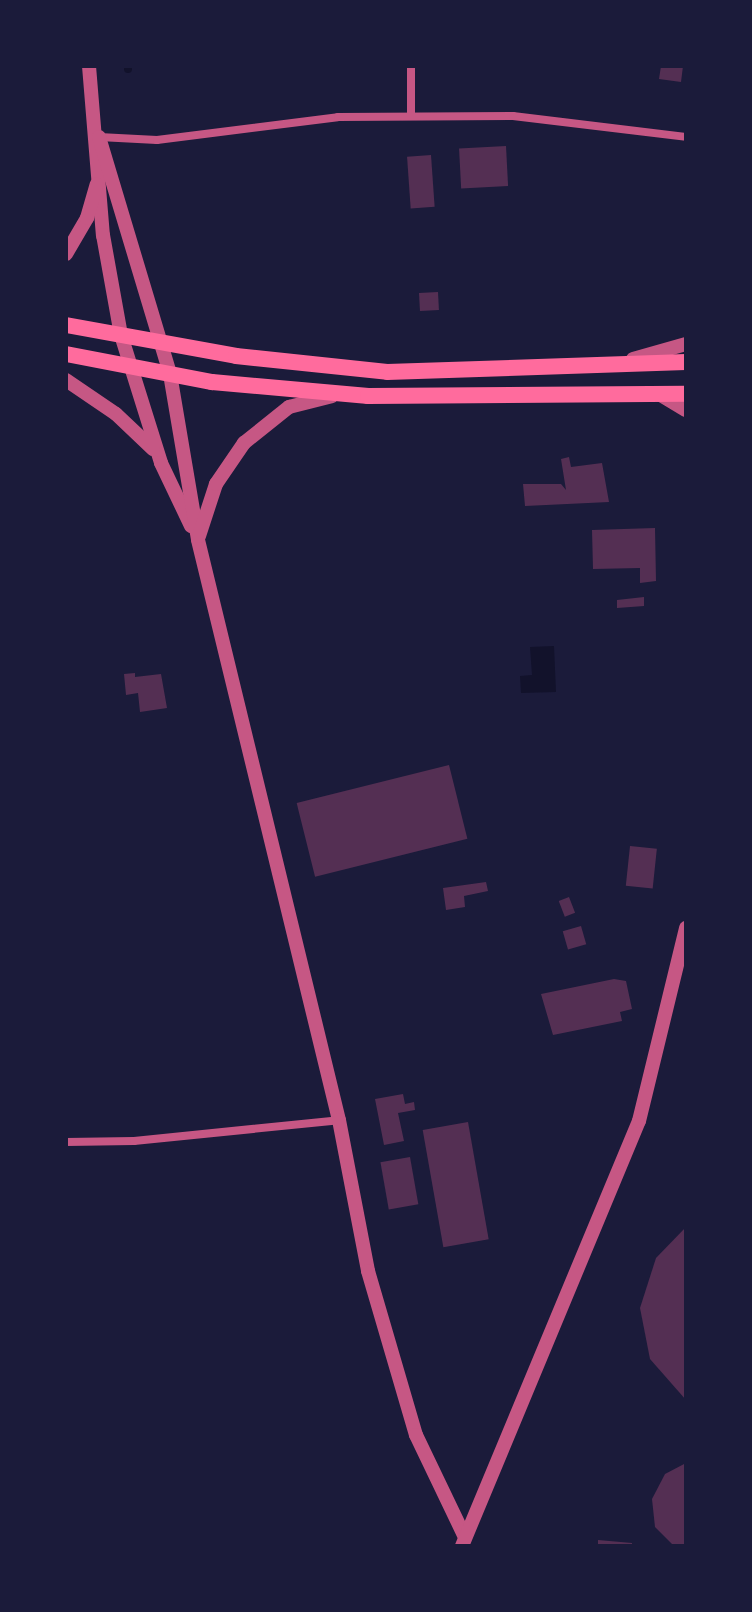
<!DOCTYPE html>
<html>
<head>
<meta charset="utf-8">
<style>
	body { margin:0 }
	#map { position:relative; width:752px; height:1612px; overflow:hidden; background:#1b1b3a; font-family:Lato,sans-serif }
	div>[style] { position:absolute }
	.water>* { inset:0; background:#12122b }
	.stream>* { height:8px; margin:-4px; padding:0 4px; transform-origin:4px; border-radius:4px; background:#12122b }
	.building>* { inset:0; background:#542f53; transform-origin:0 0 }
	.minor>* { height:8px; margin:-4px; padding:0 4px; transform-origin:4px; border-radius:4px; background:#c65784 }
	.tertiary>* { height:14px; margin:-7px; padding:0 7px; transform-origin:7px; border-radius:7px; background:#c65784 }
	.secondary>* { height:16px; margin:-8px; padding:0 8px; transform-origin:8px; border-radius:8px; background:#ff6b9d }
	span { translate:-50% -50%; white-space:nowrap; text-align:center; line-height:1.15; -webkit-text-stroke:6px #1b1b3a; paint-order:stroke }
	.frame { position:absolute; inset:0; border:68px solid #1b1b3a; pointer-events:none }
</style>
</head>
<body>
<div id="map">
	<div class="water">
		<i style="clip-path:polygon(554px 646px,556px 692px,521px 693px,520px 676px,532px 675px,530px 647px)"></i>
	</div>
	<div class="stream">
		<i style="left:128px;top:66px;width:3px;rotate:90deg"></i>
	</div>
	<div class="building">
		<i style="clip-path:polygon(661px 66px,683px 66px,681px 82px,659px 79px)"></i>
		<i style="left:506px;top:146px;width:40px;height:47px;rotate:87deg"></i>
		<i style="left:431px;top:155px;width:52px;height:24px;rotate:86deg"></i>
		<i style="left:438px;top:292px;width:18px;height:19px;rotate:87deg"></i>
		<i style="clip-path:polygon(569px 457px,571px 467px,602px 463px,609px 502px,525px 506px,523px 484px,561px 484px,566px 490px,561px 459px)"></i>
		<i style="clip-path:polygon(655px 528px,656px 581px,640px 583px,640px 568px,593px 569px,592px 530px)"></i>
		<i style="clip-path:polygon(644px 597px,644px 606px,617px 608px,617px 600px)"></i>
		<i style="clip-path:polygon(135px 673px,135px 677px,161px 674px,167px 708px,140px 712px,138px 693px,126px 695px,124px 674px)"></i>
		<i style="left:449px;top:765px;width:76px;height:157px;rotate:76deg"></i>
		<i style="left:630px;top:846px;width:27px;height:40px;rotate:6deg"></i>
		<i style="clip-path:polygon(486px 882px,488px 891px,464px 896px,465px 907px,446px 910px,443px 888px)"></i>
		<i style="left:569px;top:897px;width:17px;height:11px;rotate:69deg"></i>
		<i style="left:581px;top:926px;width:19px;height:19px;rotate:74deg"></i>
		<i style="clip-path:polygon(614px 979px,626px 981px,632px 1009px,620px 1012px,622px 1021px,553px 1035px,541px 994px)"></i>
		<i style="clip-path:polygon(403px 1094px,405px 1104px,414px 1102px,415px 1110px,398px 1113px,404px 1141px,384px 1145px,375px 1099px)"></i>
		<i style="left:468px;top:1122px;width:119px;height:46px;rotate:80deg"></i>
		<i style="left:410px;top:1157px;width:48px;height:30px;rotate:80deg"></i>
		<i style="clip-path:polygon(686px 1227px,686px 1400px,650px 1359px,640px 1308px,656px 1258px)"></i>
		<i style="clip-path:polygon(686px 1463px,686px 1546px,674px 1546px,655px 1527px,652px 1499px,665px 1474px)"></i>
		<i style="clip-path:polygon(598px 1540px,632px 1543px,632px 1546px,598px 1546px)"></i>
	</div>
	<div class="minor">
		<i style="left:411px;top:66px;width:50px;rotate:90deg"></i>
		<i style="left:99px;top:137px;width:58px;rotate:3deg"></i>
		<i style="left:157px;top:140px;width:182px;rotate:-7.2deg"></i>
		<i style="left:338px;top:117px;width:175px;rotate:-0.3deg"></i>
		<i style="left:513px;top:116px;width:174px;rotate:6.9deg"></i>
		<i style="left:66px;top:1142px;width:68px;rotate:-0.8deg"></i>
		<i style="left:134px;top:1141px;width:206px;rotate:-5.8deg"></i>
	</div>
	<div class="tertiary">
		<i style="left:89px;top:66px;width:170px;rotate:85.3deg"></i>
		<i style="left:103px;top:235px;width:102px;rotate:79.8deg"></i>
		<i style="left:121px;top:335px;width:134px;rotate:72.6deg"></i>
		<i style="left:161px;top:463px;width:70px;rotate:64.5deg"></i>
		<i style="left:99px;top:137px;width:247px;rotate:73.3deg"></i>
		<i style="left:170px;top:374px;width:168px;rotate:80.4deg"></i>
		<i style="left:198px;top:540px;width:597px;rotate:76.34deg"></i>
		<i style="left:339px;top:1120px;width:154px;rotate:79.1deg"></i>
		<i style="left:368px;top:1271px;width:171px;rotate:73.7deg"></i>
		<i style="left:416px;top:1435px;width:111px;rotate:64.4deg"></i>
		<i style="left:66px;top:254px;width:42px;rotate:-59.7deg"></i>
		<i style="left:87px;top:218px;width:35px;rotate:-74deg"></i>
		<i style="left:633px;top:359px;width:55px;rotate:-15.8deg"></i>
		<i style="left:66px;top:380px;width:60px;rotate:34.2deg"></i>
		<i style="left:116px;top:414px;width:51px;rotate:43.4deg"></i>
		<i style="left:659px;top:394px;width:31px;rotate:31deg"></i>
		<i style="left:199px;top:536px;width:55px;rotate:-71.9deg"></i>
		<i style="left:216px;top:484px;width:50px;rotate:-55.7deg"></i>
		<i style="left:244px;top:443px;width:58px;rotate:-38.7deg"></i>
		<i style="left:289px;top:407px;width:44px;rotate:-14.3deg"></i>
		<i style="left:462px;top:1546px;width:460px;rotate:-67.4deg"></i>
		<i style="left:639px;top:1121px;width:199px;rotate:-76.3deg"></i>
	</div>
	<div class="secondary">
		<i style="left:66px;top:325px;width:173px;rotate:10.3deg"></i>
		<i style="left:236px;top:356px;width:152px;rotate:6deg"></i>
		<i style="left:387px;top:372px;width:299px;rotate:-1.9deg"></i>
		<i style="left:66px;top:354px;width:149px;rotate:10.9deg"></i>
		<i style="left:212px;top:382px;width:157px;rotate:5.1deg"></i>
		<i style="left:368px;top:396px;width:318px;rotate:-0.4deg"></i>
	</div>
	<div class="frame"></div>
</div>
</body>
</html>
